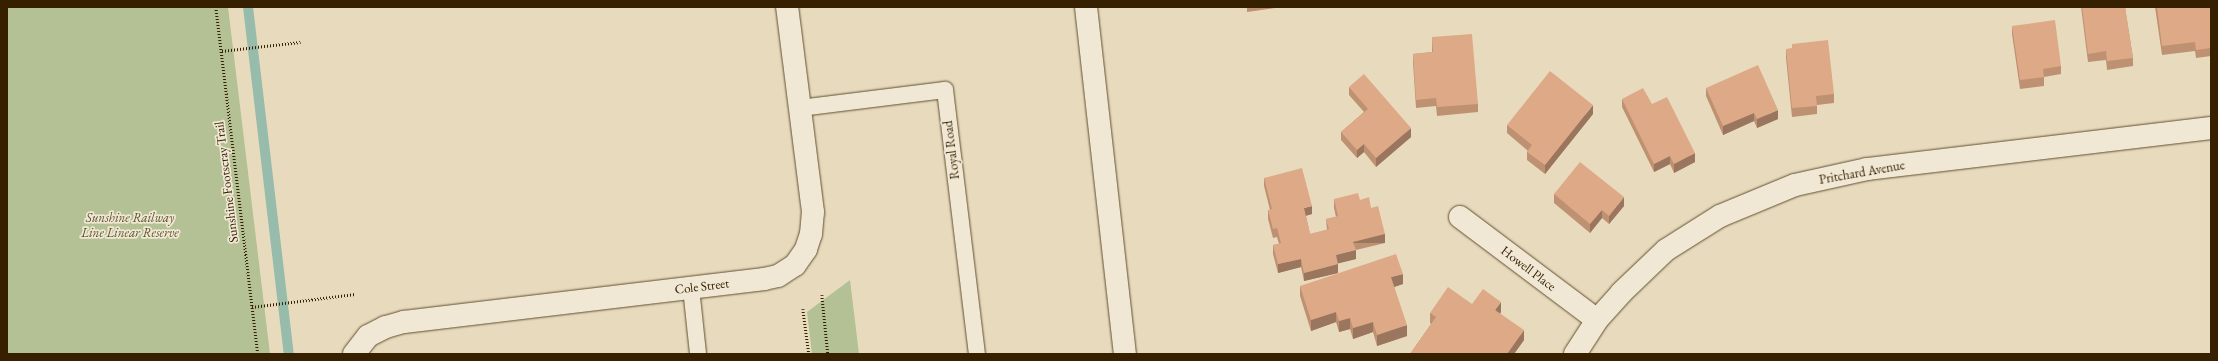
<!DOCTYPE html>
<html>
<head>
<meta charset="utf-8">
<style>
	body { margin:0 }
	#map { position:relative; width:2218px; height:361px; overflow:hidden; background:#e8dbbd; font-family:"EB Garamond",serif }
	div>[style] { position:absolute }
	.green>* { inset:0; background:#b3c194 }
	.stream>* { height:10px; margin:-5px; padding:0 5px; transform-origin:5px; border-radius:5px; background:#98bcab }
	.path>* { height:2.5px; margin-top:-1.25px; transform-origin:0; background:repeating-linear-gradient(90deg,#362000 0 1px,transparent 0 3px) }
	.roads { filter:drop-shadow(0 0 1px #624f2f) drop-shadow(0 0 1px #624f2f) }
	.lane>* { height:16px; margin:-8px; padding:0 8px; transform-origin:8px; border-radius:8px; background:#f0e8d4 }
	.street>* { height:22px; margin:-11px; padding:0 11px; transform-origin:11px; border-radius:11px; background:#f0e8d4 }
	.wall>* { inset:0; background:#bf9173 }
	.shaded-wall>* { inset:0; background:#9b765e; transform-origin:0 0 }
	.building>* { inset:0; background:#dea986 }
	span { translate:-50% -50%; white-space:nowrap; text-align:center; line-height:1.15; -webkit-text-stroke:3.5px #f0e8d4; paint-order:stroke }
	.street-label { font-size:13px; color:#362000 }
	.park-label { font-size:13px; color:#5c502c; font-style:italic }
	.frame { position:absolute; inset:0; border:8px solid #362000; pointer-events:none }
</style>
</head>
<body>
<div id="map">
	<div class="green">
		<i style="clip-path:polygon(7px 7px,228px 7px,270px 354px,7px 354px)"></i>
		<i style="clip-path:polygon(850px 280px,859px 354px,812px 354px,807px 312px)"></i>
	</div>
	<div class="stream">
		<i style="left:248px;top:7px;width:349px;rotate:83.3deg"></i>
	</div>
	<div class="path">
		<i style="left:216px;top:7px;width:350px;rotate:83.1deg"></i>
		<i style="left:222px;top:51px;width:79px;rotate:-6.6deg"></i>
		<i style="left:822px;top:295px;width:59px;rotate:84.2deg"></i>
		<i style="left:252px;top:307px;width:104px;rotate:-7.2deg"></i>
		<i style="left:803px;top:309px;width:45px;rotate:82.4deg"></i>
	</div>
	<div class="roads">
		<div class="lane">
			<i style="left:800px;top:108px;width:146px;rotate:-7.1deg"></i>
			<i style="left:945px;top:90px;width:266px;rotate:83.1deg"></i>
			<i style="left:691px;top:288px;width:66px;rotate:83.9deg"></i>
		</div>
		<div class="street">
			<i style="left:1086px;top:7px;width:349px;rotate:83.6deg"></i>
			<i style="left:1460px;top:217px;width:171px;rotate:36.9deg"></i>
			<i style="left:354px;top:354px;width:23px;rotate:-52deg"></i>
			<i style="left:368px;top:336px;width:20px;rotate:-27deg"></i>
			<i style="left:386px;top:327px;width:19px;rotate:-16deg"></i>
			<i style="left:404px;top:322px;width:363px;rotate:-6.8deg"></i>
			<i style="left:764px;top:279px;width:14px;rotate:-12deg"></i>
			<i style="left:778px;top:276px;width:20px;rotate:-33deg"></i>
			<i style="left:795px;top:265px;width:19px;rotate:-55deg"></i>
			<i style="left:806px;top:249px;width:16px;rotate:-72deg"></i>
			<i style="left:811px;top:234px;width:22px;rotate:-85deg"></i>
			<i style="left:813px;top:212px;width:207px;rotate:-97.2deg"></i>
			<i style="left:1575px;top:354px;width:40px;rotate:-57.1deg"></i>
			<i style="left:1597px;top:320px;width:36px;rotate:-48deg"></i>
			<i style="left:1621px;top:293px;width:62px;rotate:-43.7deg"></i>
			<i style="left:1666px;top:250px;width:64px;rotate:-32.2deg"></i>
			<i style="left:1720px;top:216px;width:81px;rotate:-22.5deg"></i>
			<i style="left:1795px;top:185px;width:74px;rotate:-12.5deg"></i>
			<i style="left:1867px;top:169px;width:346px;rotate:-6.8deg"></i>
		</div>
	</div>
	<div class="wall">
		<i style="clip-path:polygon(1247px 7px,1282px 7px,1247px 12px)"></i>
		<i style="clip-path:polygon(2081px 7px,2125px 7px,2133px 58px,2133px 66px,2107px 70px,2106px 60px,2088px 62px)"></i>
		<i style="clip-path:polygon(2155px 7px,2211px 7px,2211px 56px,2196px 58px,2195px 51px,2162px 55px)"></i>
		<i style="clip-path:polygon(2012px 26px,2061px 66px,2061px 74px,2044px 77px,2044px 86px,2020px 89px,2012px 34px)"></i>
		<i style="clip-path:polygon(1432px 37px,1478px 104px,1478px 112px,1437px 116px,1436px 106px,1416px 108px,1413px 63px,1413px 54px,1432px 52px)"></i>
		<i style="clip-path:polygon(1792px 44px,1834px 94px,1834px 103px,1817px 105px,1817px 114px,1792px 117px,1786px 58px,1786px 49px,1792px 49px)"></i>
		<i style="clip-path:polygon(1349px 87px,1411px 137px,1376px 167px,1364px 152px,1357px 158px,1341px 140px,1341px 132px,1364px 112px,1349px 95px)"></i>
		<i style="clip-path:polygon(1706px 88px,1778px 119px,1757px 128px,1754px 121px,1723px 135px,1706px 96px)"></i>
		<i style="clip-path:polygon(1622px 99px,1652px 104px,1695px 162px,1674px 173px,1670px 164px,1654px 172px,1622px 107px)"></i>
		<i style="clip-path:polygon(1593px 114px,1545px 174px,1527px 160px,1527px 152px,1528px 151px,1507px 133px,1507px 125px)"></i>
		<i style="clip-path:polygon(1264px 178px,1312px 214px,1306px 216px,1310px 234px,1327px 230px,1326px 219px,1336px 217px,1334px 208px,1334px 199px,1360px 200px,1371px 208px,1385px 243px,1356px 250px,1356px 259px,1338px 263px,1338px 273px,1304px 281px,1301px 267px,1278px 273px,1273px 254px,1273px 245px,1279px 244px,1277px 237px,1273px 238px,1268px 219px,1268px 210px,1270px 210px,1264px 186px)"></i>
		<i style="clip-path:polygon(1554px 194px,1624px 206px,1609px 224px,1602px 218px,1590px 233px,1554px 203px)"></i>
		<i style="clip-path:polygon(1403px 284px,1394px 287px,1407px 336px,1377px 346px,1373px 332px,1353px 339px,1350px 329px,1339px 332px,1336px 322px,1311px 331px,1300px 296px,1300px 286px)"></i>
		<i style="clip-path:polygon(1472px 304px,1501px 312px,1500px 313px,1524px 340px,1514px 354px,1410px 354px,1431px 324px,1430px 323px,1430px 313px)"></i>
	</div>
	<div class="shaded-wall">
		<i style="clip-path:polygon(1593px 105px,1593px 114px,1545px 174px,1545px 165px)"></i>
		<i style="clip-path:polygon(1778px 110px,1778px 119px,1757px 128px,1757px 119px)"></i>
		<i style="clip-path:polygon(1754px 113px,1754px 121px,1723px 135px,1723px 126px)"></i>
		<i style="clip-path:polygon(1411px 128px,1411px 137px,1376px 167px,1376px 158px)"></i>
		<i style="clip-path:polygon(1364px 144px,1364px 152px,1357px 158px,1357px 150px)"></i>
		<i style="clip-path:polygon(1695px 153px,1695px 162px,1674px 173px,1674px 164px)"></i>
		<i style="clip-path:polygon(1670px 156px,1670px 164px,1654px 172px,1654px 164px)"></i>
		<i style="clip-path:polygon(1624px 197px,1624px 206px,1609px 224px,1609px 216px)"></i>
		<i style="clip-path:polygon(1312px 206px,1312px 214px,1304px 216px,1304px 208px)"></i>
		<i style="clip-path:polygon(1602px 210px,1602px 218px,1590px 233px,1590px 224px)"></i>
		<i style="left:1385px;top:234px;width:9px;height:33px;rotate:90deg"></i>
		<i style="clip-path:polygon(1356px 250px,1356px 259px,1336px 264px,1336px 255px)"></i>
		<i style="clip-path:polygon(1301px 259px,1301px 267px,1278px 273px,1278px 264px)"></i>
		<i style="clip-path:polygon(1338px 264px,1338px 273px,1304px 281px,1304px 273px)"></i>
		<i style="clip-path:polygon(1403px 274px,1403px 284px,1391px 288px,1391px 277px)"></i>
		<i style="clip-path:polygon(1501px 302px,1501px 312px,1495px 320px,1495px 310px)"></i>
		<i style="clip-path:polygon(1336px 312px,1336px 322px,1311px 331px,1311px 320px)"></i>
		<i style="clip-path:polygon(1350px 318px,1350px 329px,1339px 332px,1339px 321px)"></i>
		<i style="clip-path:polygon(1373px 322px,1373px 332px,1353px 339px,1353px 328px)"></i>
		<i style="clip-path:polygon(1407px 325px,1407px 336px,1377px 346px,1377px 335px)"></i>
		<i style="clip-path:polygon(1524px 330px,1524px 340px,1514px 354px,1507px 354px)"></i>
	</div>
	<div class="building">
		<i style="clip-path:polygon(2082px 7px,2125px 7px,2133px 58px,2107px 61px,2106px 51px,2088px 54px)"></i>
		<i style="clip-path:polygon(2157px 7px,2211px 7px,2211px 48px,2196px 50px,2195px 42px,2162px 46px)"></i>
		<i style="clip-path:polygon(2055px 20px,2061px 66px,2043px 69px,2044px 77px,2020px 80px,2012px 26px)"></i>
		<i style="clip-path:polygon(1472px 34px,1478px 104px,1437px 107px,1436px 98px,1416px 100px,1413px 54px,1433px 52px,1432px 37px)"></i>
		<i style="clip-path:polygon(1828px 40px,1834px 94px,1816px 96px,1817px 106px,1792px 108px,1786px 49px,1792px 48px,1792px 44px)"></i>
		<i style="clip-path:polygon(1758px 65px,1778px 110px,1757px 119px,1754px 113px,1723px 126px,1706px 88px)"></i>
		<i style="clip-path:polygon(1550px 71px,1593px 105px,1545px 165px,1527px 152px,1532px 145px,1507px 125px)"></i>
		<i style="clip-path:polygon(1364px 74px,1411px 128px,1376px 158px,1364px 144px,1357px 150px,1341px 132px,1368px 109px,1349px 87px)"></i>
		<i style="clip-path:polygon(1643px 88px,1652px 104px,1667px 97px,1695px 153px,1674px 164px,1670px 156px,1654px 164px,1622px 99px)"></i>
		<i style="clip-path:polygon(1580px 162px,1624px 197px,1609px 216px,1602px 210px,1590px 224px,1554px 194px)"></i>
		<i style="clip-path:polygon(1302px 168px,1312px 206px,1304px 208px,1310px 234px,1329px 229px,1326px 219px,1338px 216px,1334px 199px,1358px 193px,1360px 200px,1369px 197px,1371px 208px,1378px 206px,1385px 234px,1353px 242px,1356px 250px,1336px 255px,1338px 264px,1304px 273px,1301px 259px,1278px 264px,1273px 245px,1281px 243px,1277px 228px,1273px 229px,1268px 210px,1272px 209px,1264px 178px)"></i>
		<i style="clip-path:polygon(1396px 254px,1403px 274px,1391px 277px,1407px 325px,1377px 335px,1373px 322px,1353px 328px,1350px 318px,1339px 321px,1336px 312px,1311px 320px,1300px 286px)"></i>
		<i style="clip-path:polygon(1448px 287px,1472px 304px,1483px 289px,1501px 302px,1495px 310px,1524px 330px,1507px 354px,1410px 354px,1436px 317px,1430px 313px)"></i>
	</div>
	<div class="street-label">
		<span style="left:952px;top:150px;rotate:-97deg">Royal Road</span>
		<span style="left:1862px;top:173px;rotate:-10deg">Pritchard Avenue</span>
		<span style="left:227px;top:182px;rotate:-97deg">Sunshine Footscray Trail</span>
		<span style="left:1528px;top:269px;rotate:37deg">Howell Place</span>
		<span style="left:702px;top:287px;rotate:-7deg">Cole Street</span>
	</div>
	<div class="park-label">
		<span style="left:130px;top:226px">Sunshine Railway<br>Line Linear Reserve</span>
	</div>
	<div class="frame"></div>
</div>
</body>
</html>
